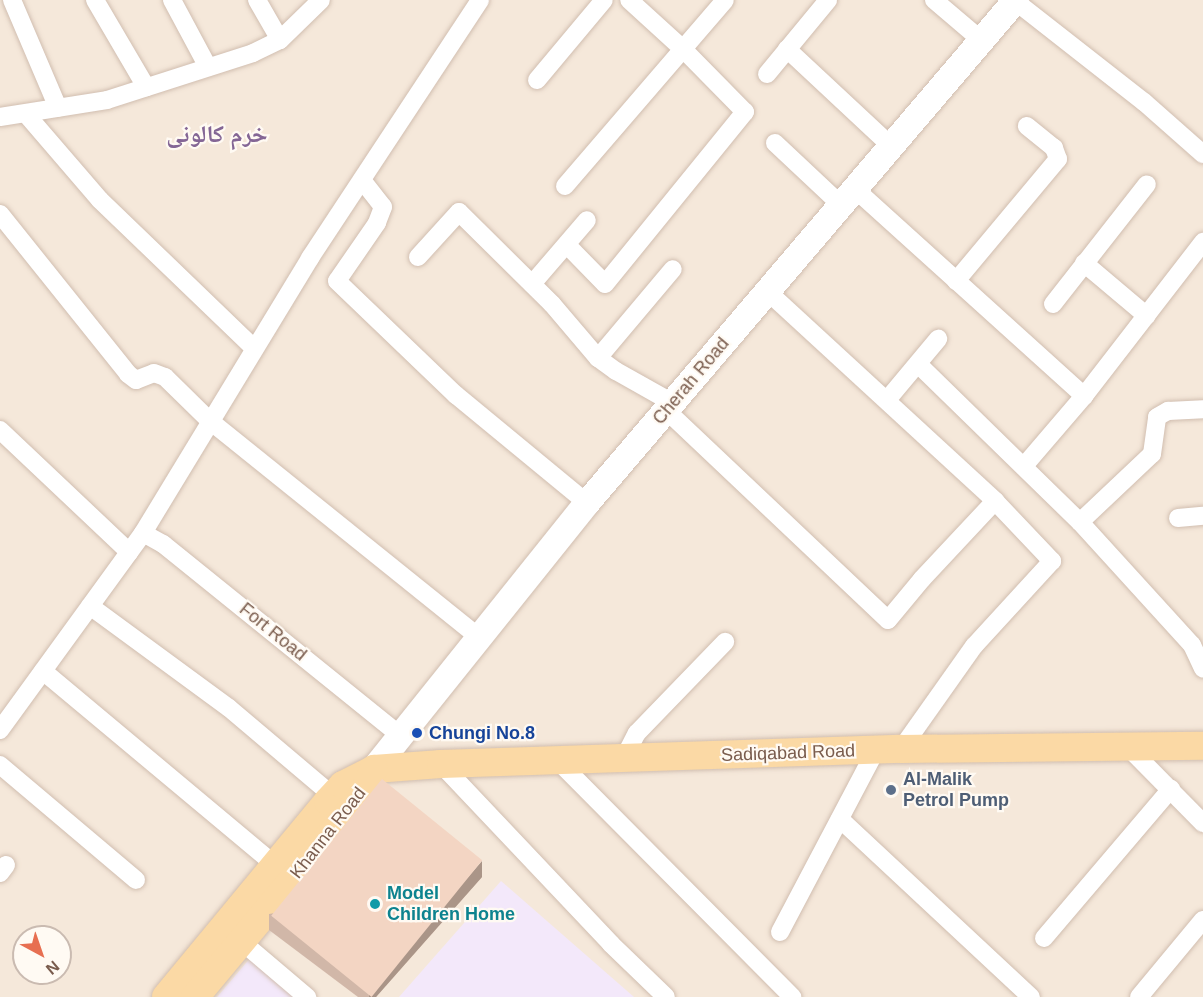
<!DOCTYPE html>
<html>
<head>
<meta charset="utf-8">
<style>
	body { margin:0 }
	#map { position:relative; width:1203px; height:997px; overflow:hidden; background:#fdf6ec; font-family:Helvetica,"Noto Naskh Arabic",sans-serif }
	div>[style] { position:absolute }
	.residential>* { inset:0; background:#f5e8da }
	.education>* { inset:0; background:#f3e8fa }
	.roads { filter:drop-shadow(0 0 2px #d1beb0) drop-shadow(0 0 2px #d1beb0) }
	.street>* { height:18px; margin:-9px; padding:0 9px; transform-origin:9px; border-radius:9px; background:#fff }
	.secondary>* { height:26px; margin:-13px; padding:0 13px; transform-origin:13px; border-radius:13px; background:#fff }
	.primary>* { height:28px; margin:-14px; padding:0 14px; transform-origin:14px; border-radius:14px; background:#fbd9a5 }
	.wall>* { inset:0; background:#d1b7a8 }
	.shaded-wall>* { inset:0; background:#aa9588 }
	.building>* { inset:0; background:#f3d5c3; transform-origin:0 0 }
	.dots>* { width:16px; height:16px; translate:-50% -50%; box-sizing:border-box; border:3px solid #fffaf3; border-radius:50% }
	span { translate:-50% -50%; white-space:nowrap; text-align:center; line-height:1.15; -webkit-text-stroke:4.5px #fffaf3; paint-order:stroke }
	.street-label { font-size:18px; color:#7a5c4d }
	.transit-label { font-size:18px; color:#164399; font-weight:700 }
	.left { translate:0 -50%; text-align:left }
	.service-label { font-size:18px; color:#4e5e75; font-weight:700 }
	.culture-label { font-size:18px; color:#0d838f; font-weight:700 }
	.district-label { font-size:24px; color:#846695; font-weight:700 }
	.north { position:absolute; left:12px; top:925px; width:60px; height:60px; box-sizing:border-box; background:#fffaf3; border:2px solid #cabbb1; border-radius:50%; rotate:140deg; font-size:16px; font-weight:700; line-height:24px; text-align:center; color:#7a5c4d }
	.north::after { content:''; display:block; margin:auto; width:21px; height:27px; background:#e76f51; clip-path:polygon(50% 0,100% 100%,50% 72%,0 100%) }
</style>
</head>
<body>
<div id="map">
	<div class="residential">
		<i style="clip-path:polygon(evenodd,0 0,1203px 0,1203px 997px,0 997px,0 0,24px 937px,60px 937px,60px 973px,24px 973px,24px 937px)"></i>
	</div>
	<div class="education">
		<i style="clip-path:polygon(501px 881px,634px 997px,399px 997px)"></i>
		<i style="clip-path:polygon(252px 956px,303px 997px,217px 997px)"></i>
	</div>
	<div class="roads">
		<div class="street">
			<i style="left:12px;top:0;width:117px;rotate:66.9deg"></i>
			<i style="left:95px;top:0;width:101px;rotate:59.6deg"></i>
			<i style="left:172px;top:0;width:76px;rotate:61.8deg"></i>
			<i style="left:257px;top:0;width:46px;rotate:60.1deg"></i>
			<i style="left:934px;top:0;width:62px;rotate:40.4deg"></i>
			<i style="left:1015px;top:1px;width:164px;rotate:38.1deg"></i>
			<i style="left:1144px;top:102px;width:79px;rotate:41.4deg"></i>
			<i style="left:787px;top:49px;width:142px;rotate:43deg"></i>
			<i style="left:767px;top:74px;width:96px;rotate:-50.5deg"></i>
			<i style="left:537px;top:80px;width:104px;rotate:-50.1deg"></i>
			<i style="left:26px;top:114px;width:113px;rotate:49.3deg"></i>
			<i style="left:100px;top:200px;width:214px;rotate:43.9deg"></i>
			<i style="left:0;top:117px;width:108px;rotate:-9deg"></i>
			<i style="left:107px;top:100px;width:153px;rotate:-17.8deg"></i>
			<i style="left:253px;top:53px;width:30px;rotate:-26deg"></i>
			<i style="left:280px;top:40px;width:57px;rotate:-44.3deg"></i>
			<i style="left:775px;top:143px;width:91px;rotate:43.2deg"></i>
			<i style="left:362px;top:180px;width:34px;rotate:52deg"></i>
			<i style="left:383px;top:207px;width:17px;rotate:111deg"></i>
			<i style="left:377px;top:223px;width:70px;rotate:124.6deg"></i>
			<i style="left:337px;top:281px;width:165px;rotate:43.8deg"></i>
			<i style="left:456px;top:395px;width:170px;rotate:39.5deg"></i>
			<i style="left:565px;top:186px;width:245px;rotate:-49.3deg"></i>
			<i style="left:855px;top:189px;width:309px;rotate:42.1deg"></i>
			<i style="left:0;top:214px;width:205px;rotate:51.3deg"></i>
			<i style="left:128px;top:374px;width:10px;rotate:37deg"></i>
			<i style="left:136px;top:380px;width:19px;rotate:-21deg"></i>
			<i style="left:154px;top:373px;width:12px;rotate:20deg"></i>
			<i style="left:165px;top:377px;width:63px;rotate:44.4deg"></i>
			<i style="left:210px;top:421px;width:346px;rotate:38.8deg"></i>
			<i style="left:567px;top:245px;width:54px;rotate:45.7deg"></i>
			<i style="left:605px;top:284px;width:222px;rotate:-50.9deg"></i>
			<i style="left:745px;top:112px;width:87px;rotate:-134.5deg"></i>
			<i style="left:684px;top:50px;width:74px;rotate:-137.7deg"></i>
			<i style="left:418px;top:257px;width:61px;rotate:-47.7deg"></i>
			<i style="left:459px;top:212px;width:131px;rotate:44.7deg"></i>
			<i style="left:552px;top:304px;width:71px;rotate:49.6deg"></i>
			<i style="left:598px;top:358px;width:22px;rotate:36deg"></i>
			<i style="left:616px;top:371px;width:65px;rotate:29.3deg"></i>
			<i style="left:1084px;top:263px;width:82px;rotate:40.1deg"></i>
			<i style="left:956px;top:281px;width:159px;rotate:-50.1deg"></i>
			<i style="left:1058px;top:159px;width:12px;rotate:-110deg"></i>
			<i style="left:1054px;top:148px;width:35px;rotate:-141deg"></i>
			<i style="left:532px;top:284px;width:84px;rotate:-49.3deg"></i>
			<i style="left:767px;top:291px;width:310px;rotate:42.6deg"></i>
			<i style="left:995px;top:501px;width:83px;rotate:46.5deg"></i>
			<i style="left:1052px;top:561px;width:115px;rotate:132.5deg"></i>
			<i style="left:974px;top:646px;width:126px;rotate:125.3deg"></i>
			<i style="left:1053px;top:304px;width:152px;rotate:-51.9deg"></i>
			<i style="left:598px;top:358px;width:116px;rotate:-49.9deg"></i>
			<i style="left:918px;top:364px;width:226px;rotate:44.3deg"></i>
			<i style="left:1080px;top:522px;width:166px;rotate:47.7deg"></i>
			<i style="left:1192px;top:645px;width:26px;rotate:65deg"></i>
			<i style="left:887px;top:400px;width:80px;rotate:-50.1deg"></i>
			<i style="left:667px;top:411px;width:304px;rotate:43.4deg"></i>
			<i style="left:888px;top:620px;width:53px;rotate:-50.3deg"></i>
			<i style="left:922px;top:579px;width:107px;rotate:-46.9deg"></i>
			<i style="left:0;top:430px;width:178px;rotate:43.4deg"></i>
			<i style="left:1024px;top:466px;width:92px;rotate:-49.4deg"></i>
			<i style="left:1084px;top:396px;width:195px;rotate:-52.3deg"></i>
			<i style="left:1178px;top:518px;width:25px;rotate:-5deg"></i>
			<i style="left:1080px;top:522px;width:99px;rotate:-43.4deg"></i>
			<i style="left:1152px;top:454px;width:37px;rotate:-82deg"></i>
			<i style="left:1157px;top:417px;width:13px;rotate:-29deg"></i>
			<i style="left:1168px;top:411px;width:35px;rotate:-3deg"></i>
			<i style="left:143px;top:533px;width:23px;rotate:29deg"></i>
			<i style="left:163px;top:544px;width:306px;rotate:38.9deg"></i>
			<i style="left:90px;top:606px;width:172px;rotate:36.3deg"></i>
			<i style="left:229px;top:708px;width:136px;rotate:40.2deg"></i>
			<i style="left:43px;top:671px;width:302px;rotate:39.9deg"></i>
			<i style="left:0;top:730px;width:243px;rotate:-54deg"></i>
			<i style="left:143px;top:533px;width:322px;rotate:-58.7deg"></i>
			<i style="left:310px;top:258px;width:309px;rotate:-56.6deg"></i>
			<i style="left:1128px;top:747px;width:107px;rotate:45.4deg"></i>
			<i style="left:624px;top:758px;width:28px;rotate:-63deg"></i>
			<i style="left:637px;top:733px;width:127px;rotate:-46deg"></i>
			<i style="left:557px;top:760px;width:334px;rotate:45.2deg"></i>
			<i style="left:441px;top:764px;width:248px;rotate:46.6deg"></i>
			<i style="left:611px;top:944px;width:76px;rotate:43.9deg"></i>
			<i style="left:0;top:765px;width:178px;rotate:40.2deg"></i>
			<i style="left:840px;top:819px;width:261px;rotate:43deg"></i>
			<i style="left:0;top:873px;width:10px;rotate:-53deg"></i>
			<i style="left:780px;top:932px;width:206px;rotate:-62.2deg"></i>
			<i style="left:1044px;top:938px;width:196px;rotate:-49.6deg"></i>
			<i style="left:241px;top:941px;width:87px;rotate:40.3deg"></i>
			<i style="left:1139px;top:997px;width:100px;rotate:-50.3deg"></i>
		</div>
		<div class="secondary">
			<i style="left:374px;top:769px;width:341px;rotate:-51.3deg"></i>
			<i style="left:587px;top:503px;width:661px;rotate:-49.54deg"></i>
		</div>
		<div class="primary">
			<i style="left:166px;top:997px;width:254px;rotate:-50.4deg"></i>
			<i style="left:328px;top:801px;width:22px;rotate:-47deg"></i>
			<i style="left:343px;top:785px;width:35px;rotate:-27deg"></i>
			<i style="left:374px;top:769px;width:67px;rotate:-4.3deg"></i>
			<i style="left:441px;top:764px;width:460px;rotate:-1.9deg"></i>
			<i style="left:901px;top:749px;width:302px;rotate:-0.6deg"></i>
			<i style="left:195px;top:997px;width:259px;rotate:-50.2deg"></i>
			<i style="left:361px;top:798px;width:32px;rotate:-66deg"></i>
		</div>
	</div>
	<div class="wall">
		<i style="clip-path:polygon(482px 877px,376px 997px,358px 997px,269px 930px,269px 914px)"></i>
	</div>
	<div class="shaded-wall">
		<i style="clip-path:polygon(482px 861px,482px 877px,376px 997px,369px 997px,369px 990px)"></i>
	</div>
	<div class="building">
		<i style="left:382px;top:779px;width:129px;height:176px;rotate:39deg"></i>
	</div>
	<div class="dots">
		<i style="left:417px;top:733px;background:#1a4fb4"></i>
		<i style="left:891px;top:790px;background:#5c6f8a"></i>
		<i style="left:375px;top:904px;background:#0f9aa8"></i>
	</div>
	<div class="street-label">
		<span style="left:691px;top:381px;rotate:-50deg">Cherah Road</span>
		<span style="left:273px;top:632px;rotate:39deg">Fort Road</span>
		<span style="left:788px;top:753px;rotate:-2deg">Sadiqabad Road</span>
		<span style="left:328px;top:833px;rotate:-52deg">Khanna Road</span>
	</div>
	<div class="transit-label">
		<span class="left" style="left:429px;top:733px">Chungi No.8</span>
	</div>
	<div class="service-label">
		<span class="left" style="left:903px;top:790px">Al-Malik<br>Petrol Pump</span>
	</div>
	<div class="culture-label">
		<span class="left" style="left:387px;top:904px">Model<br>Children Home</span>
	</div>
	<div class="district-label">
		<span style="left:217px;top:134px">خرم کالونی</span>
	</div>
	<div class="north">N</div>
</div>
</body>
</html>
